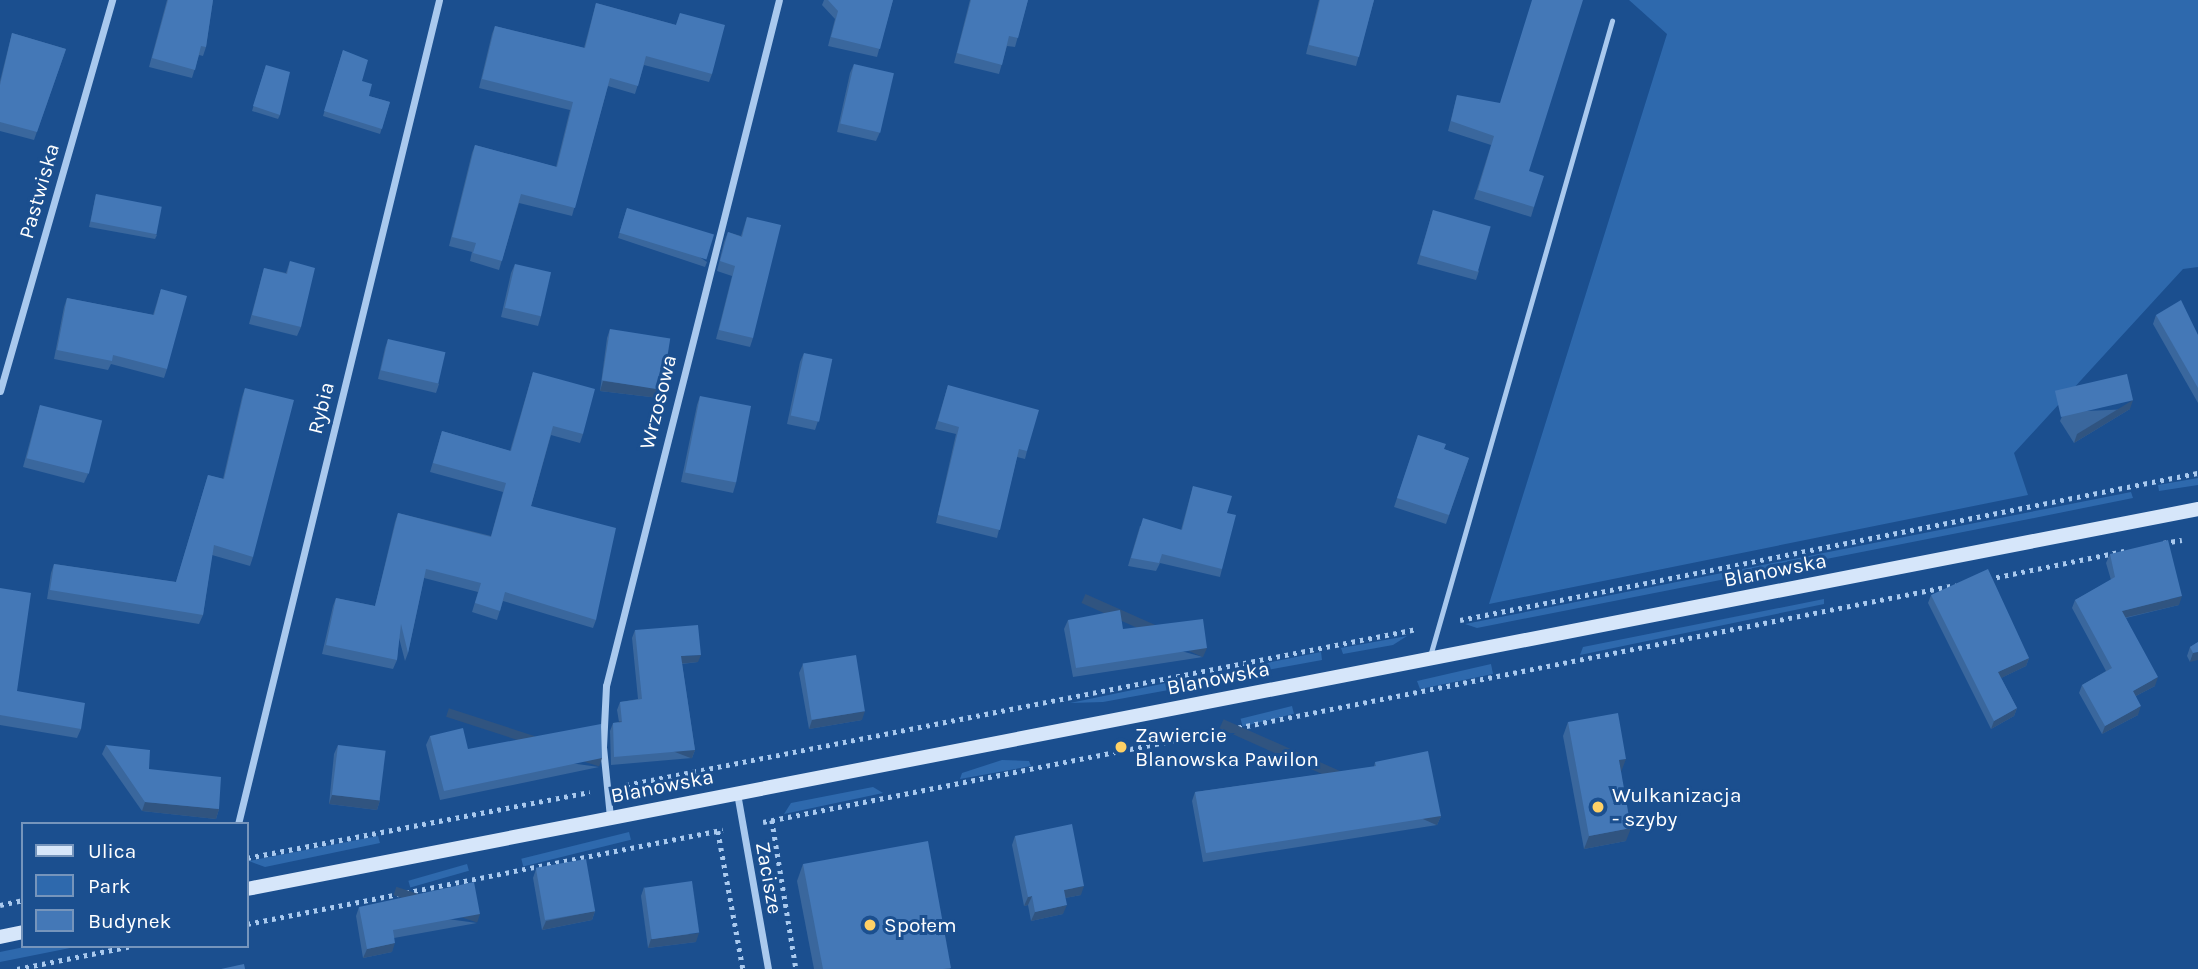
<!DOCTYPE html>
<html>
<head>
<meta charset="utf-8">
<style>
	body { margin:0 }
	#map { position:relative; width:2198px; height:969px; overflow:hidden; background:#1b4f8f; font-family:Karla,sans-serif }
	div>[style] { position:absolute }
	.green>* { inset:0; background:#2e69ad; transform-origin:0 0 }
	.path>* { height:4.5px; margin-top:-2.25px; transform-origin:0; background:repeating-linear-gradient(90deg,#a9c9ee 0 3.5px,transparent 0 8.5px) }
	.lane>* { height:5px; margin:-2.5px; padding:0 2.5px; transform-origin:2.5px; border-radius:2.5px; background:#a9c9ee }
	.street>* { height:7px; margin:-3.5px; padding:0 3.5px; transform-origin:3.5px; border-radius:3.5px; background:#a9c9ee }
	.secondary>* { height:14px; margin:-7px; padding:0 7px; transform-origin:7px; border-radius:7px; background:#d6e6fa }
	.wall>* { inset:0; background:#3a679d }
	.shaded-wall>* { inset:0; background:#305480; transform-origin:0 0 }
	.building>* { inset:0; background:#4478b7; transform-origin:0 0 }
	.dots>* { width:19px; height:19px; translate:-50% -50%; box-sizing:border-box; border:4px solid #1b4f8f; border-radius:50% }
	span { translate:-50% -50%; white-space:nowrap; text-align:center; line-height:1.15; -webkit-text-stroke:6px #1b4f8f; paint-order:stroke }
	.street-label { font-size:21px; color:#fff }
	.poi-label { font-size:21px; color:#fff }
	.left { translate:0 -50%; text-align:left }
	.legend { position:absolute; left:21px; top:822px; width:228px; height:126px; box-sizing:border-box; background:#1b4f8f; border:2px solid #7695bc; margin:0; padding:9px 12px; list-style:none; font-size:21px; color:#fff }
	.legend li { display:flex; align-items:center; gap:14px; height:35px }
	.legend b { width:35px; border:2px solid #7695bc }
</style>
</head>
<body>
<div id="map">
	<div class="green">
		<i style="clip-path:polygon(1629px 0,2198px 0,2198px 267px,2183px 269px,2014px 453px,2028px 495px,1489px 604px,1667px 34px)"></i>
		<i style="clip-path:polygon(2198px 478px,2198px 485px,2159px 491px,2158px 485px)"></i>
		<i style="clip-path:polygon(2131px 492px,2133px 498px,2039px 517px,1477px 628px,1465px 624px)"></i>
		<i style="clip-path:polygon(1824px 599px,1824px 604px,1580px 655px,1583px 647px)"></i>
		<i style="clip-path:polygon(1407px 636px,1393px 645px,1343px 654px,1341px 648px)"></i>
		<i style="clip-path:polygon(1321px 652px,1322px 660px,1250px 673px,1247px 667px)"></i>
		<i style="clip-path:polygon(1491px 664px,1493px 674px,1420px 689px,1417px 681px)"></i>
		<i style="clip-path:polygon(1195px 677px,1196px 685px,1103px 702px,1070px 703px)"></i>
		<i style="left:1292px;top:706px;width:8px;height:53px;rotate:76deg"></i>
		<i style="clip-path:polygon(1002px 760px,1029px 761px,1031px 766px,960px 779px,962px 773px)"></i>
		<i style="clip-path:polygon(873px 787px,883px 793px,784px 814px,791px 803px)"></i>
		<i style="left:629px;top:832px;width:8px;height:111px;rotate:76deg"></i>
		<i style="clip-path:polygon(378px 836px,380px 843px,265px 867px,249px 861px)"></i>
		<i style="left:467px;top:864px;width:7px;height:61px;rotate:74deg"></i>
		<i style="clip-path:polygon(29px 946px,80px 946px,0 962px,0 952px)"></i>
	</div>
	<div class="path">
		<i style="left:2163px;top:543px;width:19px;rotate:-9deg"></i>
		<i style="left:1988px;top:579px;width:139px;rotate:-11.6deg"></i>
		<i style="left:1460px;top:620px;width:752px;rotate:-11.27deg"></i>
		<i style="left:626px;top:785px;width:806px;rotate:-11.16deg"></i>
		<i style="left:772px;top:820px;width:151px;rotate:80.8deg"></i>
		<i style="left:763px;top:822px;width:1216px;rotate:-11.24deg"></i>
		<i style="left:718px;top:831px;width:140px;rotate:79.7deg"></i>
		<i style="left:247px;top:858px;width:349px;rotate:-10.9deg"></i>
		<i style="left:0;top:905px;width:24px;rotate:-12deg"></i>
		<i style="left:247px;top:924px;width:485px;rotate:-11.2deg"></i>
		<i style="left:17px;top:969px;width:117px;rotate:-11.3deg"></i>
	</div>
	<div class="lane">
		<i style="left:1430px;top:656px;width:661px;rotate:-74.01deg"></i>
	</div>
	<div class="street">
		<i style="left:0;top:391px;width:407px;rotate:-74deg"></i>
		<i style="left:737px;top:793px;width:179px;rotate:80deg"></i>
		<i style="left:610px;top:817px;width:70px;rotate:-95.7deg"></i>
		<i style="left:603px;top:747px;width:61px;rotate:-87.2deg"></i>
		<i style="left:606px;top:686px;width:707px;rotate:-75.85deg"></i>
		<i style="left:238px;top:824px;width:848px;rotate:-76.29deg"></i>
	</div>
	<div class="secondary">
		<i style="left:247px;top:889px;width:1988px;rotate:-11.02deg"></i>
		<i style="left:0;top:937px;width:24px;rotate:-12deg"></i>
	</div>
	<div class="wall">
		<i style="clip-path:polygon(167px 0,213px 0,206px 47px,203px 56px,199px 55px,192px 78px,149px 67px)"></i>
		<i style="clip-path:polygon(824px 0,893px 0,877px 57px,828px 46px,835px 19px,822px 5px)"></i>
		<i style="clip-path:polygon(970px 0,1028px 0,1015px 47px,1007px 46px,999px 74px,954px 63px)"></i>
		<i style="clip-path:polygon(1319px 0,1374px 0,1356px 66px,1306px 54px)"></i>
		<i style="clip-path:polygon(596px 3px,676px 25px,680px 13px,712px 74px,709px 82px,644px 65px,635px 94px,608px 86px,572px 216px,519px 203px,499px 270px,470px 261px,472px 252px,449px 246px,472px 153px,475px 145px,556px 167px,570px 110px,479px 88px,492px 34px,495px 26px,584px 48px)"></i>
		<i style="clip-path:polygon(12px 33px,66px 49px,34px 140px,0 131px,0 81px)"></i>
		<i style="clip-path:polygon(343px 50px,362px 81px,369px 96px,390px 102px,380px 134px,323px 116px)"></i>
		<i style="clip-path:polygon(854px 64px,880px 132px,876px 141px,837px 132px,850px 73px)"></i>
		<i style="clip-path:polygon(266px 65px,280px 115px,278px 119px,252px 111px)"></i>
		<i style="clip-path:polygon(1457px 95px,1529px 171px,1534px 207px,1531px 217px,1474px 199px,1491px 145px,1448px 131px)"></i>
		<i style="clip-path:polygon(96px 194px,157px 235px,155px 239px,89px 227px)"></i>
		<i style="clip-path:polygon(627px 208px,707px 262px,705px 267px,618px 238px)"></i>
		<i style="clip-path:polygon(1433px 210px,1479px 271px,1476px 280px,1417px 264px)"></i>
		<i style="clip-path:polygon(747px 217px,753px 338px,750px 347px,716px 339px,732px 276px,717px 271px,724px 242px,728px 232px,741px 236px)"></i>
		<i style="clip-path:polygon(290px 261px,301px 327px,297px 336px,249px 324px,264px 268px,286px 273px)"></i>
		<i style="clip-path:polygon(515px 264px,541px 316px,538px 326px,501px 317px,511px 273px)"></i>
		<i style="clip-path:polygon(161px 289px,167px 369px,164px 378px,111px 364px,108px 370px,54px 359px,64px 307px,67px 298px,153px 315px)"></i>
		<i style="clip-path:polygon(2156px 315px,2198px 335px,2198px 403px,2153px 324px)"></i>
		<i style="clip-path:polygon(610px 329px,659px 398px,600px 391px,607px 338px)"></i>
		<i style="clip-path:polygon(388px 339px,439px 384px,436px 393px,378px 379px,385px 348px)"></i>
		<i style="clip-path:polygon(804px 353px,818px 421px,815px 430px,787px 424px,800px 362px)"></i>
		<i style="clip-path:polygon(533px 372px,583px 434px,580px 443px,551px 435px,531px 506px,596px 620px,593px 628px,503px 601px,497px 620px,472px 612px,478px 592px,424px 578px,408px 653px,405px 661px,399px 638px,397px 660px,393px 669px,322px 654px,333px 606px,336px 598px,375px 606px,395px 522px,398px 513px,491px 536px,503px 492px,430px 472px,442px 431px,510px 451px)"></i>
		<i style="clip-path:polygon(948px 385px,1027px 451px,1025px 459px,1017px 457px,997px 538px,936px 523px,956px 434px,935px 429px)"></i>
		<i style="clip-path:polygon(245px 388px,253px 557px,250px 566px,212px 555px,203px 615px,199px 624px,47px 599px,51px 573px,54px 564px,176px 582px,208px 475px,223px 479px,242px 397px)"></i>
		<i style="clip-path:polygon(700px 396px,736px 483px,733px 493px,681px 482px,697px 405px)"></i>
		<i style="clip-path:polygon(40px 405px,88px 474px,84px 483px,23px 467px)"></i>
		<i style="clip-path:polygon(2130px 409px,2074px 443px,2060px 421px,2064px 412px)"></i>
		<i style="clip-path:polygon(1418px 435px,1444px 449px,1469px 458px,1446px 524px,1394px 507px)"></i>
		<i style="clip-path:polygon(1193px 486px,1227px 513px,1222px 569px,1220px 577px,1160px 563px,1156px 571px,1128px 566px,1140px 526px,1181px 530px)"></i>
		<i style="clip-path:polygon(2110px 554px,2179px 605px,2126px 618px,2155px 686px,2136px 696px,2138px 715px,2102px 734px,2079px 693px,2082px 685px,2106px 671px,2072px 608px,2075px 600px,2111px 580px,2106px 563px)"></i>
		<i style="clip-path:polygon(0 588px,17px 691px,81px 729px,77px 738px,0 725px)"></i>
		<i style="clip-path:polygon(1931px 595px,2029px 658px,2026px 666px,2001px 678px,2017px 708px,2014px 716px,1991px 729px,1928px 603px)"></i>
		<i style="clip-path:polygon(1068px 620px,1203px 657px,1073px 677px,1064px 629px)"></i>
		<i style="clip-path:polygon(635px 630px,698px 662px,682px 664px,695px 750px,692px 758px,611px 765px,610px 731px,613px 723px,619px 722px,617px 710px,620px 702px,638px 699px,632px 638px)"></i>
		<i style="clip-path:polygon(2198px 642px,2190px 662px,2187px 656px,2190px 647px)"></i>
		<i style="clip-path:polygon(803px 664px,862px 720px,809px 729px,799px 673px)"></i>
		<i style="clip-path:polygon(1568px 722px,1621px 772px,1626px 841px,1584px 849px,1563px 736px)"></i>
		<i style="clip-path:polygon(430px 736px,468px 749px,599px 767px,440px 800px,426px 745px)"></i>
		<i style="clip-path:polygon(106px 745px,219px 809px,216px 819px,142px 811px,102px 754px)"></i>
		<i style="clip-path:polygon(338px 745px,380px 800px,377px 810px,329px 804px,334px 754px)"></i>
		<i style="clip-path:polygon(1375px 762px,1441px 816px,1437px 825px,1203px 862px,1192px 801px,1195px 792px,1374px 767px)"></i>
		<i style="clip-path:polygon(1015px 836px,1081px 895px,1065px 898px,1063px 914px,1031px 921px,1028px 905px,1024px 906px,1012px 845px)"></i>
		<i style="clip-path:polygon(803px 864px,951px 969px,814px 969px,797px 881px)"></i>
		<i style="clip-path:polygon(536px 869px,595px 911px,592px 920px,542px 930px,533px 878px)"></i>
		<i style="clip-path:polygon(644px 887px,696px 942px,648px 948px,641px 896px)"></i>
		<i style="clip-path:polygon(359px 907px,477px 923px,394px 938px,392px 952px,363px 958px,356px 916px)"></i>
	</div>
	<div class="shaded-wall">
		<i style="clip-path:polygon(603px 381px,663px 389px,659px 398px,600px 391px)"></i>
		<i style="clip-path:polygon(2133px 400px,2130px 409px,2074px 443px,2077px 434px)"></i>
		<i style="clip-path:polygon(2182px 596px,2179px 605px,2119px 619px,2122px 611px)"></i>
		<i style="left:1207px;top:648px;width:10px;height:133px;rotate:114deg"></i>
		<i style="clip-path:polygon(2198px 652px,2198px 660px,2190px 662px,2193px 653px)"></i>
		<i style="clip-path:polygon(701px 655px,698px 662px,678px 664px,681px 656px)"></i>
		<i style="clip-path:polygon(2029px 658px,2026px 666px,1995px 681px,1998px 672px)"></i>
		<i style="clip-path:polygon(2158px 677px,2155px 686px,2130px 699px,2133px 691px)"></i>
		<i style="clip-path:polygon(2141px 706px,2138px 715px,2102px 734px,2105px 726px)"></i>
		<i style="clip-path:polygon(2017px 708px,2014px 716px,1991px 729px,1994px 721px)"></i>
		<i style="clip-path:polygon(865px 711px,862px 720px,809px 729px,812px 720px)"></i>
		<i style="left:695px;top:750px;width:9px;height:81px;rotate:111deg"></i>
		<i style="left:602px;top:758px;width:9px;height:161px;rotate:108deg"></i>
		<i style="clip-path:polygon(1626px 759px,1621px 772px,1619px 760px)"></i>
		<i style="clip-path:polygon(332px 795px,380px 800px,377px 810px,329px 804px)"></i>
		<i style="clip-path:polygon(145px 802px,219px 809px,216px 819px,142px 811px)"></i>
		<i style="left:1441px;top:816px;width:10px;height:238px;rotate:114deg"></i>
		<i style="clip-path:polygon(1631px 828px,1626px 841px,1584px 849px,1589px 836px)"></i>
		<i style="clip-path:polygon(1084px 886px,1081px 895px,1060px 899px,1064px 890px)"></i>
		<i style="clip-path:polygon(1032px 896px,1028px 905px,1024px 906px,1028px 897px)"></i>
		<i style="clip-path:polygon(1067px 905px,1063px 914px,1031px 921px,1035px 912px)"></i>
		<i style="clip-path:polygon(595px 911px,592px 920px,542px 930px,546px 921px)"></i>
		<i style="left:480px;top:914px;width:9px;height:88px;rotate:108deg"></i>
		<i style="clip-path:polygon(699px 933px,696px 942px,648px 948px,651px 939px)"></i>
		<i style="clip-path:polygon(395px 943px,392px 952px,363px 958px,367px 949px)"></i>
	</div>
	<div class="building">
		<i style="clip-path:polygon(168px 0,213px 0,206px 47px,201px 46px,195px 70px,152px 58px)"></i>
		<i style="clip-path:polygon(828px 0,893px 0,880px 49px,831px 37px,838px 11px)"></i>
		<i style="clip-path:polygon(971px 0,1028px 0,1018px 38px,1009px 36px,1002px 65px,957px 53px)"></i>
		<i style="clip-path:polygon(1320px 0,1374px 0,1359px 57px,1309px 45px)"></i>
		<i style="clip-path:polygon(1532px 0,1583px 0,1529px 171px,1544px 176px,1534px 207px,1478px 190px,1494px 136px,1451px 121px,1457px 95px,1500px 103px)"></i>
		<i style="clip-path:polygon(596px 3px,676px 25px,680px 13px,725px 25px,712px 74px,646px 56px,638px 86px,610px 78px,575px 208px,521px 194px,502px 261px,473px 253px,476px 243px,452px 237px,475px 145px,557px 167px,573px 102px,482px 79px,495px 26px,585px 48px)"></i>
		<i style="clip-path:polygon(12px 33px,66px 49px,37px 132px,0 122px,0 85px)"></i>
		<i style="clip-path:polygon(343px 50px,368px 60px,362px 81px,372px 84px,369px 96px,390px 102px,382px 129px,324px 111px)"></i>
		<i style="left:854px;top:64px;width:41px;height:61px;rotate:13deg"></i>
		<i style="clip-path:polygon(266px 65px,290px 72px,280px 115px,253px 106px)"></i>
		<i style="left:96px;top:194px;width:67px;height:28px;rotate:11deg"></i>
		<i style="left:627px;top:208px;width:91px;height:26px;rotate:17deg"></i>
		<i style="left:1433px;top:210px;width:60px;height:47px;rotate:16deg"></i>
		<i style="clip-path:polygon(747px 217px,781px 225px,753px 338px,719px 330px,735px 266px,720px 261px,728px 232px,742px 237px)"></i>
		<i style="clip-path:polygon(290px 261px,315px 268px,301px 327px,252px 315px,264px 268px,287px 274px)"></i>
		<i style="left:515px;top:264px;width:37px;height:45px;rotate:13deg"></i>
		<i style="clip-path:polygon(161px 289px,187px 296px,167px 369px,113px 355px,112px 361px,57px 350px,67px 298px,154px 315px)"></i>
		<i style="clip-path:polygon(2181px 300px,2198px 335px,2198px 388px,2156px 315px)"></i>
		<i style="left:610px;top:329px;width:61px;height:52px;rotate:9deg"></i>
		<i style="left:388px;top:339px;width:59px;height:32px;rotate:13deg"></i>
		<i style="left:804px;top:353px;width:29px;height:64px;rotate:12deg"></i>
		<i style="clip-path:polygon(533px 372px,595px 389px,583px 434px,553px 426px,531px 506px,616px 528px,596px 620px,505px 592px,500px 611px,475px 603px,481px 583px,426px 569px,408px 653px,401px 624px,397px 660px,326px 645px,336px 598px,375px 606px,398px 513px,491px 537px,506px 483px,433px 463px,442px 431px,511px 451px)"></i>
		<i style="left:2127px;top:374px;width:27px;height:74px;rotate:77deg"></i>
		<i style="clip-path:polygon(948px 385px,1039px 410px,1027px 451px,1019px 449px,1000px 530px,938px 515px,959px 427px,938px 421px)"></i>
		<i style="clip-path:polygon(245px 388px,294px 400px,253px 557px,214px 545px,203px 615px,50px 590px,54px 564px,176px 582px,208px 475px,224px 479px)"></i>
		<i style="left:700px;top:396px;width:52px;height:78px;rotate:11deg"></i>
		<i style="left:40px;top:405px;width:64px;height:55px;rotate:14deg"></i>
		<i style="clip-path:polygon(1418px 435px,1446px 444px,1444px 449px,1469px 458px,1449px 515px,1397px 498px)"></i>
		<i style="clip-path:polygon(1193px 486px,1232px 496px,1227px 513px,1236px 515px,1222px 569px,1162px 554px,1159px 563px,1131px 558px,1143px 518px,1182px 530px)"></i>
		<i style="clip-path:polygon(2168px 540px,2182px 596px,2122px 611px,2158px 677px,2133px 691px,2141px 706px,2105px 726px,2082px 685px,2112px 668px,2075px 600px,2115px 577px,2110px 554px)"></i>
		<i style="clip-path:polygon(1988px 569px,2029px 658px,1998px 672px,2017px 708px,1994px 721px,1931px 595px)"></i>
		<i style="clip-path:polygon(0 588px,31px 593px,17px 691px,85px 703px,81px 729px,0 715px)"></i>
		<i style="clip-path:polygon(1120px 610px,1123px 629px,1203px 619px,1207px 648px,1076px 668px,1068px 620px)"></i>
		<i style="clip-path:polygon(698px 625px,701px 655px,681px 656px,695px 750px,614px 757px,613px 723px,622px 722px,620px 702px,642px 699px,635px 630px)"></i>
		<i style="clip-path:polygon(2198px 642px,2198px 652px,2193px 653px,2190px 647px)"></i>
		<i style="left:856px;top:655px;width:57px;height:54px;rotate:81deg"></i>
		<i style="clip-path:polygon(1618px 713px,1626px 759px,1619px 760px,1631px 828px,1589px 836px,1568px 722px)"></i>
		<i style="clip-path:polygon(601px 724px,602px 758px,444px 791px,430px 736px,463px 728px,468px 749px)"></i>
		<i style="clip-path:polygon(106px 745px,150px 750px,149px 769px,221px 777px,219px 809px,145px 802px)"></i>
		<i style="left:338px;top:745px;width:48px;height:50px;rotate:7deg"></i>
		<i style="clip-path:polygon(1428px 751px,1441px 816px,1206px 853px,1195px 792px,1376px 766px,1375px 762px)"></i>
		<i style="clip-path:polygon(1072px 824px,1084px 886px,1064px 890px,1067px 905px,1035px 912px,1032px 896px,1028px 897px,1015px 836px)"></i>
		<i style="clip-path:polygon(928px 841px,951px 968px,943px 969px,823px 969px,803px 864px)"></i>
		<i style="left:586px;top:859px;width:53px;height:51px;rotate:80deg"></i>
		<i style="left:692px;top:881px;width:52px;height:48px;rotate:82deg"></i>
		<i style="clip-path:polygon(474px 882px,480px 914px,393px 930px,395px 943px,367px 949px,359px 907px)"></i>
		<i style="clip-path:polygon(244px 964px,245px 969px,221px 969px)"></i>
	</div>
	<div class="dots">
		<i style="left:1121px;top:747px;background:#ffd166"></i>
		<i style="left:1598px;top:807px;background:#ffd166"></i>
		<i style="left:870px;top:925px;background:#ffd166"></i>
	</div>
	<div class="street-label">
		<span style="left:39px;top:191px;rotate:-74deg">Pastwiska</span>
		<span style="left:658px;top:402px;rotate:-76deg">Wrzosowa</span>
		<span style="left:321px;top:408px;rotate:-76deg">Rybia</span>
		<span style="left:1775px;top:570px;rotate:-11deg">Blanowska</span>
		<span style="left:1218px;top:678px;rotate:-11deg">Blanowska</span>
		<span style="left:662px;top:786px;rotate:-11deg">Blanowska</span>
		<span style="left:769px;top:878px;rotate:80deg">Zacisze</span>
	</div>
	<div class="poi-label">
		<span class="left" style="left:1135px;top:747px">Zawiercie<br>Blanowska Pawilon</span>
		<span class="left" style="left:1612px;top:807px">Wulkanizacja<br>- szyby</span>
		<span class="left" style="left:884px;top:925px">Społem</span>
	</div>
	<ul class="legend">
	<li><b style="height:9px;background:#d6e6fa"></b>Ulica</li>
	<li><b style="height:19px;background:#2e69ad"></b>Park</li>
	<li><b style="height:19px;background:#4478b7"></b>Budynek</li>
	</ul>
</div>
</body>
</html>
